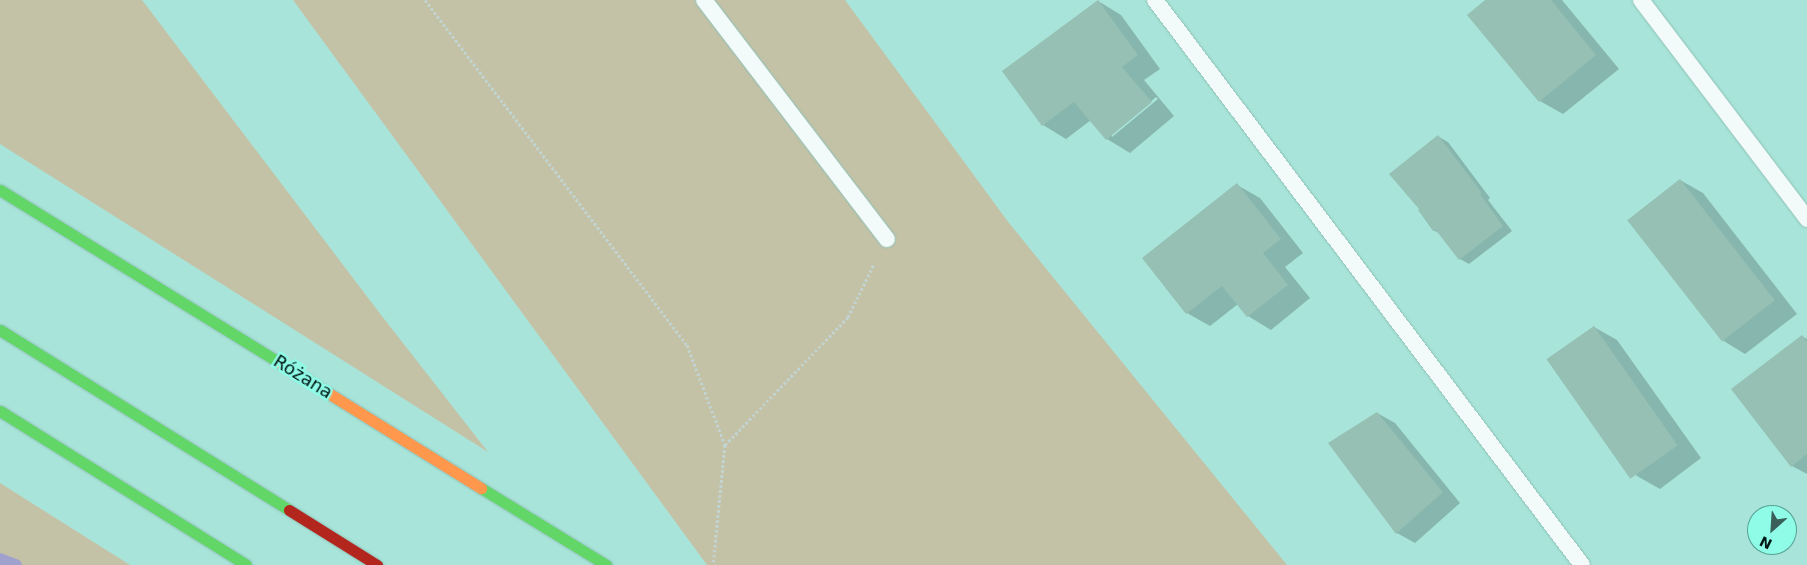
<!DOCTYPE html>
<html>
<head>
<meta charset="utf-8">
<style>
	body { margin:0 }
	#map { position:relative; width:1807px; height:565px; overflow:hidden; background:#a8e4d9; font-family:"DejaVu Sans",sans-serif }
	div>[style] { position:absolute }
	.green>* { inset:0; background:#c4c2a6 }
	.shadow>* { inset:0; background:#0003 }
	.stream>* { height:12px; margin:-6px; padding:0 6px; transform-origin:6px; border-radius:6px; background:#a1a1ce }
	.building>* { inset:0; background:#95c0b3; transform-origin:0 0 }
	.path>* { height:3px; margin-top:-1.5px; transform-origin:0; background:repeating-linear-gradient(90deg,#c2d4d1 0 2.5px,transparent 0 5px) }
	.roads { filter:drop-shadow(0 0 1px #90c1b8) drop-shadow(0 0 1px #90c1b8) }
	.lane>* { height:16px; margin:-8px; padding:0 8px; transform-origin:8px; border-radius:8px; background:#f2fbf9 }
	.fast>* { height:11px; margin:-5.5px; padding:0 5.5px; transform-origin:5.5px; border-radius:5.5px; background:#63d668 }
	.slow>* { height:11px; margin:-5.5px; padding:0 5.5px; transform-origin:5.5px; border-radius:5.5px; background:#ff974d }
	.jam>* { height:11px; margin:-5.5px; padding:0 5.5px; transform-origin:5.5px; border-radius:5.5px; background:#b3261e }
	span { translate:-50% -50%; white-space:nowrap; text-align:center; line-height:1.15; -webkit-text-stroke:5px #8ffce8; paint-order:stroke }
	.street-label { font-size:18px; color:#011814 }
	.north { position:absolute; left:1747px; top:505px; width:50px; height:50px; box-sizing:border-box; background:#8ffce8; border:1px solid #56a193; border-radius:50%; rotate:206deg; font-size:14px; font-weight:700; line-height:20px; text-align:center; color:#011814 }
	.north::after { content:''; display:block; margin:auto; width:18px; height:22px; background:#3b5f59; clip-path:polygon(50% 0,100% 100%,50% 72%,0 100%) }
</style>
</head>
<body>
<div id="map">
	<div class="green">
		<i style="clip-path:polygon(0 0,142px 0,378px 311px,488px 452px,0 144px)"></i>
		<i style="clip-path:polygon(293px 0,845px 0,1009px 223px,1287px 565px,707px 565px)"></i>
		<i style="clip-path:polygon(0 483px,130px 565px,0 565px)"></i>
	</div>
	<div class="shadow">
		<i style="clip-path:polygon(1487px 0,1562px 0,1619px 69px,1563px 114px,1540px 101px)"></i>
		<i style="clip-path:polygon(evenodd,1098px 1px,1121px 15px,1160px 69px,1144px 80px,1174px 116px,1130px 153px,1107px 139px,1091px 120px,1066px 139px,1043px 125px,1003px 72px,1098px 1px,1156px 97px,1158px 99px,1112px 137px,1112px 134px,1156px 97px)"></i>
		<i style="clip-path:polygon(1439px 137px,1448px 142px,1490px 198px,1488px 200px,1512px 231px,1469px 264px,1460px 259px,1441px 234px,1433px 230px)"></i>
		<i style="clip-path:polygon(1680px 180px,1703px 193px,1797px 314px,1745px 354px,1722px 340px)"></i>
		<i style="clip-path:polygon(1237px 185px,1260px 198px,1303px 253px,1285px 267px,1310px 298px,1271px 330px,1248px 316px,1238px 304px,1210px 326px,1187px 313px)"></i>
		<i style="clip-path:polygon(1594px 327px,1617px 340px,1701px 458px,1660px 489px,1637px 476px,1549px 361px)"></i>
		<i style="clip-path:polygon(1802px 336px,1807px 339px,1807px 474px,1792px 466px)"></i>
		<i style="clip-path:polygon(1377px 413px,1395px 423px,1460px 503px,1415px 543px,1397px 533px)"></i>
	</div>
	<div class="stream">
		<i style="left:0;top:559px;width:17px;rotate:21deg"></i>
	</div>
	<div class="building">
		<i style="clip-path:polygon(1098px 0,1138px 55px,1122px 67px,1152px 102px,1106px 140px,1074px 102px,1042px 126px,1002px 71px)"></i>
		<i style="clip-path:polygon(1485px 0,1551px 0,1596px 55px,1539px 102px,1467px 15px)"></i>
		<i style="clip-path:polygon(1438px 135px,1482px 193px,1480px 194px,1503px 226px,1459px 260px,1435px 229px,1433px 231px,1418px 210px,1419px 209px,1389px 174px)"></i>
		<i style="left:1680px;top:179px;width:154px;height:67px;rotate:52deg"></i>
		<i style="clip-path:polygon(1237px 183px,1281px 239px,1263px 253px,1288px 285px,1247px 317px,1222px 286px,1186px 314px,1142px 258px)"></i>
		<i style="left:1594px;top:326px;width:146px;height:58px;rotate:55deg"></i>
		<i style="clip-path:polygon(1802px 335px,1807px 342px,1807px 454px,1791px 467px,1731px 389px)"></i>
		<i style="clip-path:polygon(1377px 412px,1443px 492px,1396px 534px,1328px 443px)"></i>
	</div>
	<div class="path">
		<i style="left:425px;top:0;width:433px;rotate:52.8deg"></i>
		<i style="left:687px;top:345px;width:107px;rotate:69.2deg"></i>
		<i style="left:725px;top:445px;width:121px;rotate:95.7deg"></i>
		<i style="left:725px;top:445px;width:178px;rotate:-46.1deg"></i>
		<i style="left:848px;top:317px;width:59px;rotate:-63.9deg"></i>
	</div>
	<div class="roads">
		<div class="lane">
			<i style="left:704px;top:0;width:301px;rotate:52.6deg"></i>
			<i style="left:1155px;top:0;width:708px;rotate:52.92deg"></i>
			<i style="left:1641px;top:0;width:275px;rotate:52.8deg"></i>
		</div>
		<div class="fast">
			<i style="left:0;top:190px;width:329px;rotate:31.7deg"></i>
			<i style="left:0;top:330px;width:340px;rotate:31.9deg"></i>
			<i style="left:0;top:411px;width:290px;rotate:32deg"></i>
			<i style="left:481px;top:488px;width:147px;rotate:31.6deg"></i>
		</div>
		<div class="slow">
			<i style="left:280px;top:363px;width:237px;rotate:31.9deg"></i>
		</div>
		<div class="jam">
			<i style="left:289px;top:510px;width:104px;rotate:32deg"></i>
		</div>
	</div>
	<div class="street-label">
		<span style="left:303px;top:377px;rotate:32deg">Różana</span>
	</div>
	<div class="north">N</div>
</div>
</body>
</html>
